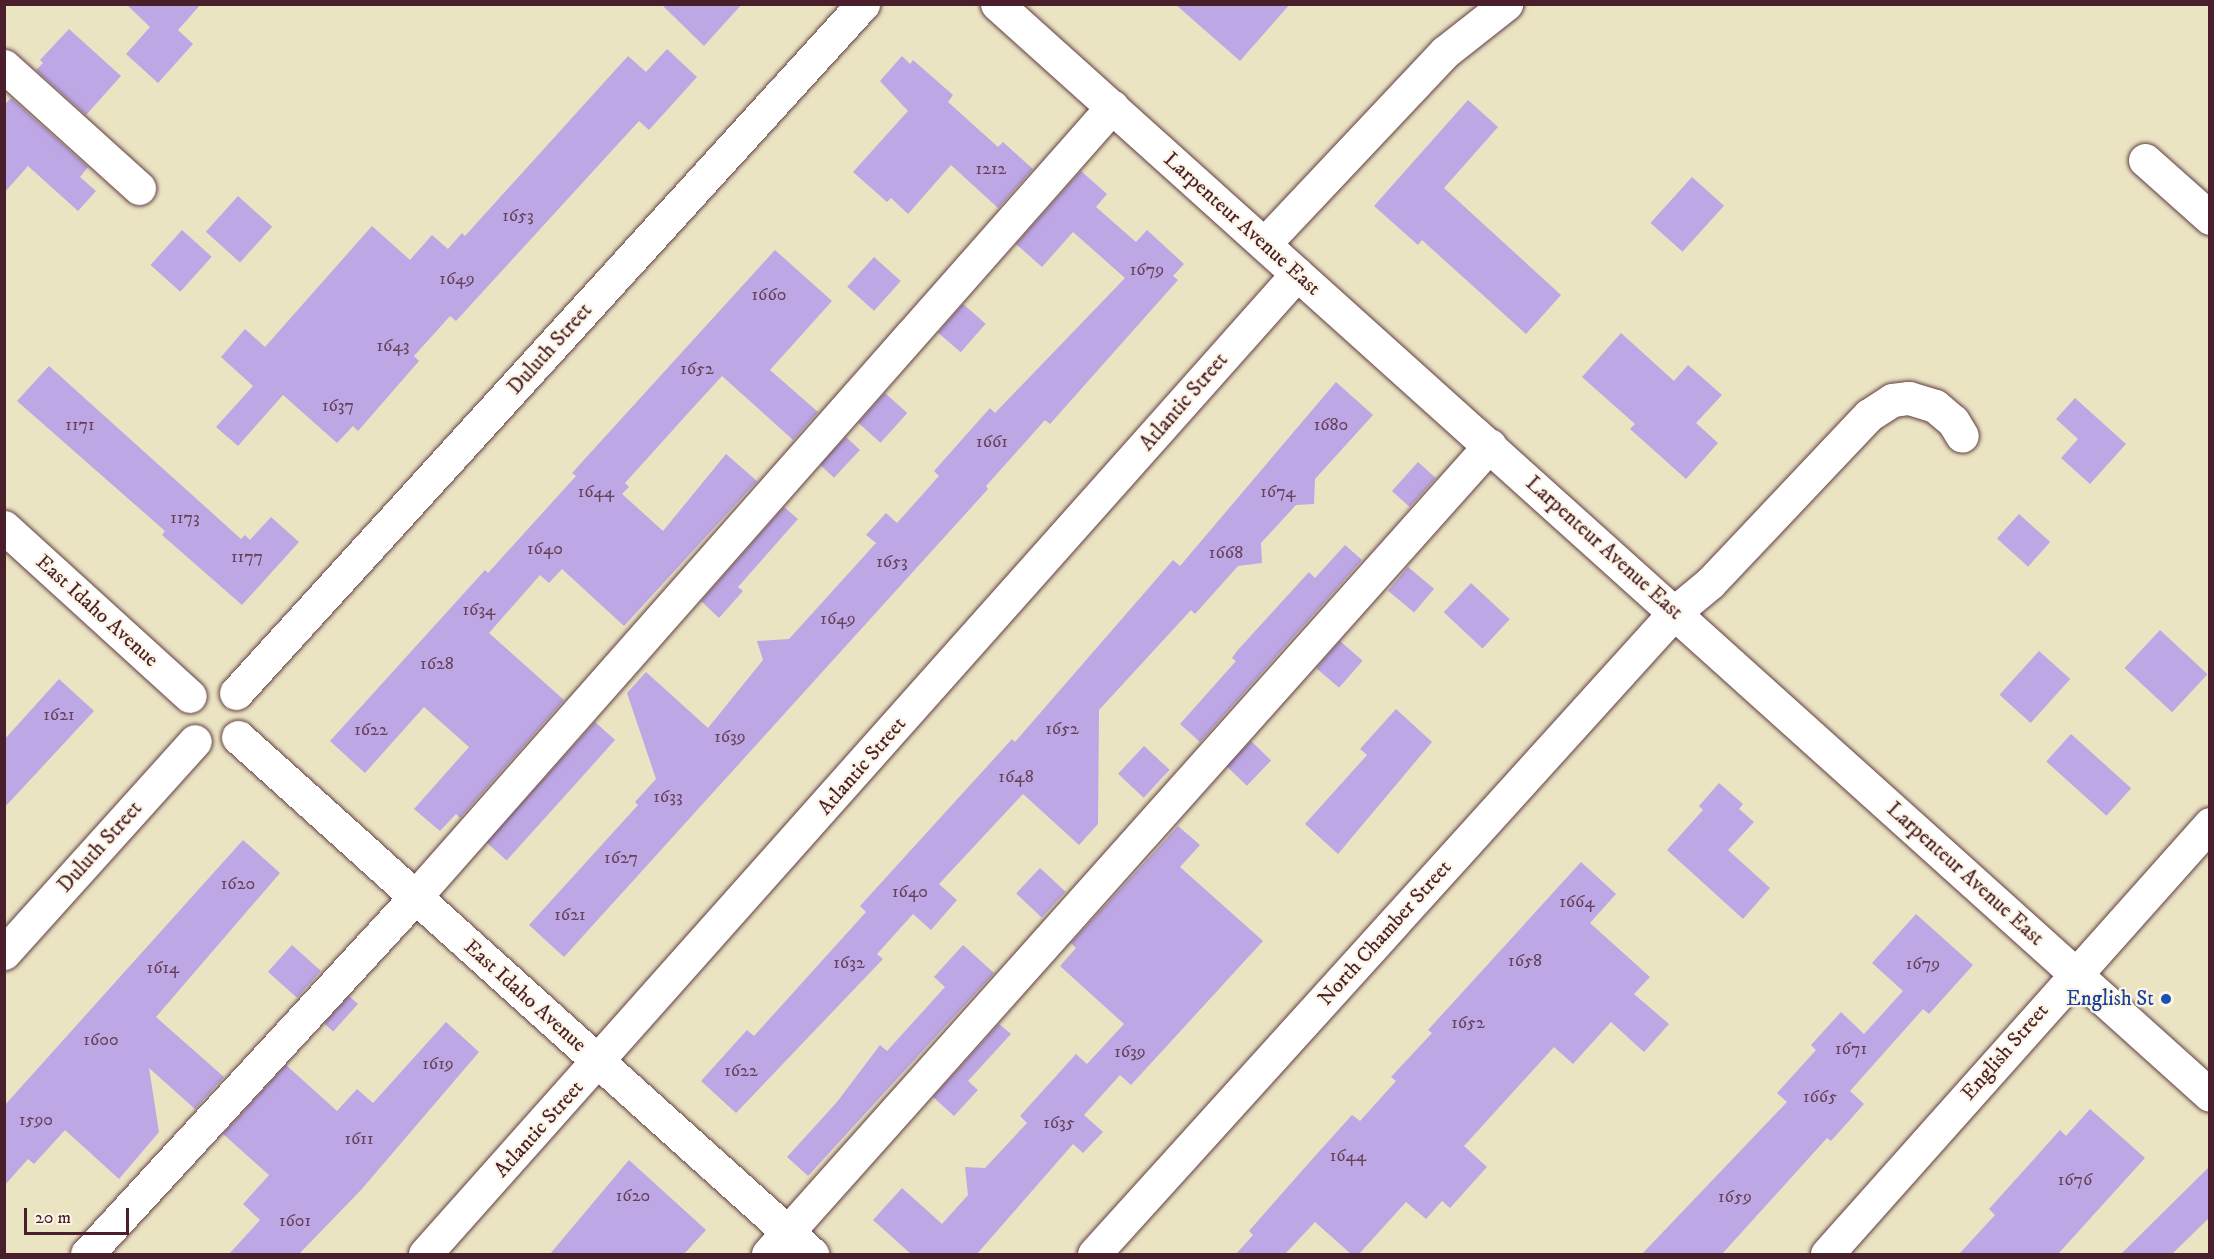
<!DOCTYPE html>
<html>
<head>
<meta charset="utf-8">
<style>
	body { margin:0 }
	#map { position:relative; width:2214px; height:1259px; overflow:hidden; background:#ebe4c3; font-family:"IM FELL DW Pica",serif }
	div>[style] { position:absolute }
	.building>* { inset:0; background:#bda7e4; transform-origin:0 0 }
	.roads { filter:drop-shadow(0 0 2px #623d42) drop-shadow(0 0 2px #623d42) }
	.minor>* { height:33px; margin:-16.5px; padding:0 16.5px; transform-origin:16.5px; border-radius:16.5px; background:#fff }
	.dots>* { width:16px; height:16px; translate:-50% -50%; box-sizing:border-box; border:3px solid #fcf5e5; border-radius:50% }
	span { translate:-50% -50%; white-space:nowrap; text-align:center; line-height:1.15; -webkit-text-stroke:4.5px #fcf5e5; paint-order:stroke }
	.number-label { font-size:18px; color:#674159 }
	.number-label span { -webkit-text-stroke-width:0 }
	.street-label { font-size:21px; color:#4a1f2b }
	.transit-label { font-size:21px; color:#164399 }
	.right { translate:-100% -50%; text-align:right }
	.frame { position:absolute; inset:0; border:6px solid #4a1f2b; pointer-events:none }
	.scale { position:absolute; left:24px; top:1208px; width:105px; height:27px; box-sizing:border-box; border:3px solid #4a1f2b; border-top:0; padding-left:8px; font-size:18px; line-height:21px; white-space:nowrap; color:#4a1f2b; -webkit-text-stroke:4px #fcf5e5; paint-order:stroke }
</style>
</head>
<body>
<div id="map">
	<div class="building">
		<i style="clip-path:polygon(126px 4px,201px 4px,178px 30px,193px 44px,158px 83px,126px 54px,150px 27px)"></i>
		<i style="clip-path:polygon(661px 4px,742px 4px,704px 46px)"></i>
		<i style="clip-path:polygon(1175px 4px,1290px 4px,1240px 61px)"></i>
		<i style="clip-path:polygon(69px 29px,121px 76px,86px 115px,36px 70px,43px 63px,40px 60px)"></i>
		<i style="clip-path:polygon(667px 49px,697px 77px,649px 130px,639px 121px,456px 321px,450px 316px,414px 356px,419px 361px,358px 431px,353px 426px,337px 443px,283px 395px,238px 446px,216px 427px,253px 386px,221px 357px,245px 329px,265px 347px,372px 226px,410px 260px,432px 235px,448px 249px,462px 233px,465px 236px,628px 56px,646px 72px)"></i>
		<i style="clip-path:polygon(902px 56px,910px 64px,913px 60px,953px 95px,948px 102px,998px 147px,1003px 142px,1033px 169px,998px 208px,951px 165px,908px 214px,891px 198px,887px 202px,853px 172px,908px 111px,880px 81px)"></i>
		<i style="clip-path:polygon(11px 98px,88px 167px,80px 177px,96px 191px,78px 211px,28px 166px,4px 193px,4px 105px)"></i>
		<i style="clip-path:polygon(1468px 100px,1498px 127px,1444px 188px,1561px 295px,1526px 334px,1422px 240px,1418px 245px,1374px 206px)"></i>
		<i style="clip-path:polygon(1081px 171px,1107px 194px,1096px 207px,1136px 242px,1147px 230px,1184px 264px,1173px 276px,1178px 280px,1050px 424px,1045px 420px,986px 486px,988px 489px,564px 957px,529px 925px,638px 805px,635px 802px,656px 779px,627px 693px,646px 672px,708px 728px,763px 660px,757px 641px,789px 639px,876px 543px,866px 535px,886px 513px,897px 523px,939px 476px,934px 471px,990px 408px,995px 413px,1125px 278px,1073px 232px,1042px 267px,1016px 244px)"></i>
		<i style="left:1692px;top:177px;width:43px;height:62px;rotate:42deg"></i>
		<i style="left:238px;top:196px;width:46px;height:48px;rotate:42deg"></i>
		<i style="left:182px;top:230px;width:40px;height:47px;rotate:42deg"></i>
		<i style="clip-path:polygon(775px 250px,832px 301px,770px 370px,818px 412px,793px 440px,722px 376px,690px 411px,625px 483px,629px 487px,622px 494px,663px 531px,726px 454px,757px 481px,624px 626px,562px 569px,549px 583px,540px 575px,489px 633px,564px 700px,460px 818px,456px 814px,440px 831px,414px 809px,469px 747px,424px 707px,365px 773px,330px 741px,485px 570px,488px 573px,576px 476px,572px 473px)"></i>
		<i style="left:874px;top:257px;width:36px;height:40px;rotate:42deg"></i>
		<i style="left:963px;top:304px;width:30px;height:38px;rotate:41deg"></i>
		<i style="clip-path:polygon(1621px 333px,1674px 381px,1688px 365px,1722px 395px,1696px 423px,1718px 443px,1686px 479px,1630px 429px,1635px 424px,1582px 377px)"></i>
		<i style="clip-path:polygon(49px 366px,241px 539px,245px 535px,250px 540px,271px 517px,299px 542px,242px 605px,162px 535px,165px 531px,17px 401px)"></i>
		<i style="clip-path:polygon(1336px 382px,1373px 415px,1315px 479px,1314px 504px,1296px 505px,1261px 543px,1262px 563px,1238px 566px,1195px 614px,1191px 610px,1099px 710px,1098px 824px,1079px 845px,1023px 794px,939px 884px,957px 900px,931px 930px,913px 914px,877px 954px,883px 959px,736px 1113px,701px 1081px,747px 1030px,754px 1036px,866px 912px,860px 906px,1012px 739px,1015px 742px,1173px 560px,1180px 566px)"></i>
		<i style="left:885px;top:393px;width:30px;height:40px;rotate:42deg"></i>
		<i style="clip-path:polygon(2075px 398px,2126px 444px,2090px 484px,2061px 458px,2078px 439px,2056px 419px)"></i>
		<i style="left:846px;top:437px;width:19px;height:38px;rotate:43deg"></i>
		<i style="left:1418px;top:462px;width:24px;height:39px;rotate:42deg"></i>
		<i style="clip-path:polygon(784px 507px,798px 519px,738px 587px,743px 591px,719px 618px,701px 601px)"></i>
		<i style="left:2019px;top:514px;width:42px;height:33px;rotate:42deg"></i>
		<i style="clip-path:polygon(1345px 545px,1362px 560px,1200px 742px,1180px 724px,1236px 661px,1232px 658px,1237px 651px,1309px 572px,1315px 578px)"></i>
		<i style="left:1408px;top:567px;width:34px;height:31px;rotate:40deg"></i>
		<i style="left:1471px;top:583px;width:53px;height:40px;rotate:43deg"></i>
		<i style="left:2160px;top:630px;width:65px;height:52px;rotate:43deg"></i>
		<i style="left:1340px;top:641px;width:30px;height:36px;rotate:41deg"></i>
		<i style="left:2039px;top:651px;width:42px;height:59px;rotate:42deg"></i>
		<i style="clip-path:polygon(59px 679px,94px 711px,4px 808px,4px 740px)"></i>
		<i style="clip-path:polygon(1396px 709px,1432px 742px,1338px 854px,1305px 824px,1367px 755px,1360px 749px)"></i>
		<i style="left:595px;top:722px;width:27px;height:162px;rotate:42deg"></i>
		<i style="left:2071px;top:734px;width:81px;height:37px;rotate:42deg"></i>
		<i style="left:1251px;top:741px;width:28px;height:35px;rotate:44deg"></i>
		<i style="left:1144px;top:746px;width:35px;height:38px;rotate:43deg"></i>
		<i style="clip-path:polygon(1719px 783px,1743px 804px,1739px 809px,1754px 822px,1728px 850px,1770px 888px,1743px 919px,1667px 850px,1703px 810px,1699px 806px)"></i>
		<i style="clip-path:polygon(1178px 826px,1200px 845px,1180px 867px,1263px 941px,1131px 1085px,1120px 1075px,1084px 1115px,1103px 1132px,1083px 1153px,1073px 1144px,977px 1254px,911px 1254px,873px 1220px,902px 1188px,942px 1224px,968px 1195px,965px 1167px,985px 1168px,1027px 1123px,1020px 1116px,1076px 1054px,1087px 1064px,1124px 1024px,1060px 966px,1076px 948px,1071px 943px)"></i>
		<i style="clip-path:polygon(243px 840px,280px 873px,156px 1017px,224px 1077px,195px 1109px,149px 1068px,159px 1132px,119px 1179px,65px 1130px,34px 1164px,28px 1159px,4px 1186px,4px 1106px)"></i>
		<i style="clip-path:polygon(1581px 862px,1616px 894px,1590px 923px,1650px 977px,1634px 994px,1669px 1024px,1644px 1052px,1611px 1022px,1573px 1064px,1554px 1047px,1464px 1146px,1487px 1167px,1450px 1208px,1442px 1201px,1426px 1219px,1406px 1202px,1359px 1254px,1351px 1254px,1315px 1222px,1285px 1254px,1236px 1254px,1253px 1235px,1249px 1231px,1307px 1165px,1352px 1115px,1360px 1121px,1396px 1081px,1391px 1077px,1432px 1033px,1428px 1030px)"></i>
		<i style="left:1040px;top:868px;width:35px;height:35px;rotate:43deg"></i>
		<i style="clip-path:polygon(1916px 914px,1973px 965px,1929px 1014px,1923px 1009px,1850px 1091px,1864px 1104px,1831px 1141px,1827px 1138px,1722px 1254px,1642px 1254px,1787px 1102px,1777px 1093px,1816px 1050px,1811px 1045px,1841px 1012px,1864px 1034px,1903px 991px,1872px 963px)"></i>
		<i style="left:292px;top:945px;width:39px;height:36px;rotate:42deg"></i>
		<i style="clip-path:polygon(963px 945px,994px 973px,808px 1176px,787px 1157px,837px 1102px,880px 1045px,887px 1051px,945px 987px,934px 977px)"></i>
		<i style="left:349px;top:996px;width:12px;height:37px;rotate:42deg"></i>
		<i style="clip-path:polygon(446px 1022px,479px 1052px,361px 1190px,299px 1254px,229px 1254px,260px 1220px,243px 1204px,269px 1175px,223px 1134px,286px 1065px,337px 1111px,357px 1089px,373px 1103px)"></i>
		<i style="clip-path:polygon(999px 1024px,1011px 1034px,968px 1081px,978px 1090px,954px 1116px,933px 1097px)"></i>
		<i style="clip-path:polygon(2090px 1109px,2145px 1158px,2058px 1254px,1959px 1254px,1995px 1215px,1989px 1209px,2060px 1130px,2066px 1136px)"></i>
		<i style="clip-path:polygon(629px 1160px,706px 1230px,684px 1254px,550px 1254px)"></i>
		<i style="clip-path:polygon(2210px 1166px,2210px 1217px,2172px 1254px,2121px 1254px)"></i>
	</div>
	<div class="roads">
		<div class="minor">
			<i style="left:997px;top:4px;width:1631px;rotate:41.97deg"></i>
			<i style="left:4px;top:66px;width:182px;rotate:42.1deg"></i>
			<i style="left:2145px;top:160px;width:87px;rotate:41.7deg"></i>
			<i style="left:1264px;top:244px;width:264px;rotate:-46.7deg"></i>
			<i style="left:1445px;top:52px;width:78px;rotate:-38.2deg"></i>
			<i style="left:4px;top:527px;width:251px;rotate:42.3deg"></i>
			<i style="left:236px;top:693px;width:932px;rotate:-47.7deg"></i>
			<i style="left:238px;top:737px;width:773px;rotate:42.01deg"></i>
			<i style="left:4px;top:953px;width:285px;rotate:-48deg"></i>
			<i style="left:87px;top:1254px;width:485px;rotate:-47.4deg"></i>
			<i style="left:415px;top:897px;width:1054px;rotate:-48.58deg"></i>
			<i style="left:425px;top:1254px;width:1312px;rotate:-48.34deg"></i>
			<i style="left:768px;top:1254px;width:1084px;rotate:-48.25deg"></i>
			<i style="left:1094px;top:1254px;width:866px;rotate:-47.86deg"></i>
			<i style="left:1675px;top:612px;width:45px;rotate:-39.6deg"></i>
			<i style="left:1710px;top:583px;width:231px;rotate:-46.6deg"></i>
			<i style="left:1869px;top:415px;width:27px;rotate:-33deg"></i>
			<i style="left:1892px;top:400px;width:17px;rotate:-7deg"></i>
			<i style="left:1909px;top:398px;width:27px;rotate:17deg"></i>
			<i style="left:1935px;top:406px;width:23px;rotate:40deg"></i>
			<i style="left:1953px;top:421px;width:17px;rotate:59deg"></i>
			<i style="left:1827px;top:1254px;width:576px;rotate:-48.31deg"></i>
		</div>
	</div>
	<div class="dots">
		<i style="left:2166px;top:999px;background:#1a4fb4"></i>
	</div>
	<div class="number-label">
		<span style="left:991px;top:169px">1212</span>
		<span style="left:518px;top:216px">1653</span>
		<span style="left:1147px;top:270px">1679</span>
		<span style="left:457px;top:279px">1649</span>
		<span style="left:769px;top:295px">1660</span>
		<span style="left:393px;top:346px">1643</span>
		<span style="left:697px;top:369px">1652</span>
		<span style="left:338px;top:406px">1637</span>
		<span style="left:80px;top:425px">1171</span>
		<span style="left:1331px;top:425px">1680</span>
		<span style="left:992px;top:442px">1661</span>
		<span style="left:596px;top:492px">1644</span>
		<span style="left:1278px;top:492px">1674</span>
		<span style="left:185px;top:518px">1173</span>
		<span style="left:545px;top:549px">1640</span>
		<span style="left:1226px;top:553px">1668</span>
		<span style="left:247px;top:557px">1177</span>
		<span style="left:892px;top:562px">1653</span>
		<span style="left:479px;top:610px">1634</span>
		<span style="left:838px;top:619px">1649</span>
		<span style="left:437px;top:664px">1628</span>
		<span style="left:59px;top:715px">1621</span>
		<span style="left:1062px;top:729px">1652</span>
		<span style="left:371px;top:730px">1622</span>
		<span style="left:730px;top:737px">1639</span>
		<span style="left:1016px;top:777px">1648</span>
		<span style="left:668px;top:797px">1633</span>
		<span style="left:621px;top:858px">1627</span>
		<span style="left:238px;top:884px">1620</span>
		<span style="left:910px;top:892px">1640</span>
		<span style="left:1577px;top:902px">1664</span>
		<span style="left:570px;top:915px">1621</span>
		<span style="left:1525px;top:961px">1658</span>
		<span style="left:849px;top:963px">1632</span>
		<span style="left:1923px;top:964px">1679</span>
		<span style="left:163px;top:968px">1614</span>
		<span style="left:1468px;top:1023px">1652</span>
		<span style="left:101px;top:1040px">1600</span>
		<span style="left:1851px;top:1049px">1671</span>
		<span style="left:1130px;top:1052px">1639</span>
		<span style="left:438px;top:1064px">1619</span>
		<span style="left:741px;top:1071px">1622</span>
		<span style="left:1820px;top:1097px">1665</span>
		<span style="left:36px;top:1120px">1590</span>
		<span style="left:1059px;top:1123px">1635</span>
		<span style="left:359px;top:1139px">1611</span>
		<span style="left:1348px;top:1156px">1644</span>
		<span style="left:2075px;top:1180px">1676</span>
		<span style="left:633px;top:1196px">1620</span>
		<span style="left:1735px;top:1197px">1659</span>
		<span style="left:295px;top:1221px">1601</span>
	</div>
	<div class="street-label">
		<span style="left:1242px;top:224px;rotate:42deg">Larpenteur Avenue East</span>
		<span style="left:550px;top:349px;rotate:-48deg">Duluth Street</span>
		<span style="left:1184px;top:402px;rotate:-49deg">Atlantic Street</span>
		<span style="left:1604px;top:548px;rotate:42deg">Larpenteur Avenue East</span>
		<span style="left:97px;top:611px;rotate:42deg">East Idaho Avenue</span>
		<span style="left:862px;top:766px;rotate:-49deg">Atlantic Street</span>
		<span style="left:100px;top:847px;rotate:-48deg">Duluth Street</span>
		<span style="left:1965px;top:874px;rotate:42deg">Larpenteur Avenue East</span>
		<span style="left:1385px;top:933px;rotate:-48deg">North Chamber Street</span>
		<span style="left:525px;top:996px;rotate:42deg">East Idaho Avenue</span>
		<span style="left:2005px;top:1052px;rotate:-49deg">English Street</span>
		<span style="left:539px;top:1129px;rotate:-48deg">Atlantic Street</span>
	</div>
	<div class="transit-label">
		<span class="right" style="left:2154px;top:999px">English St</span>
	</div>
	<div class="frame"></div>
	<div class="scale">20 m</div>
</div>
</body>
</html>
